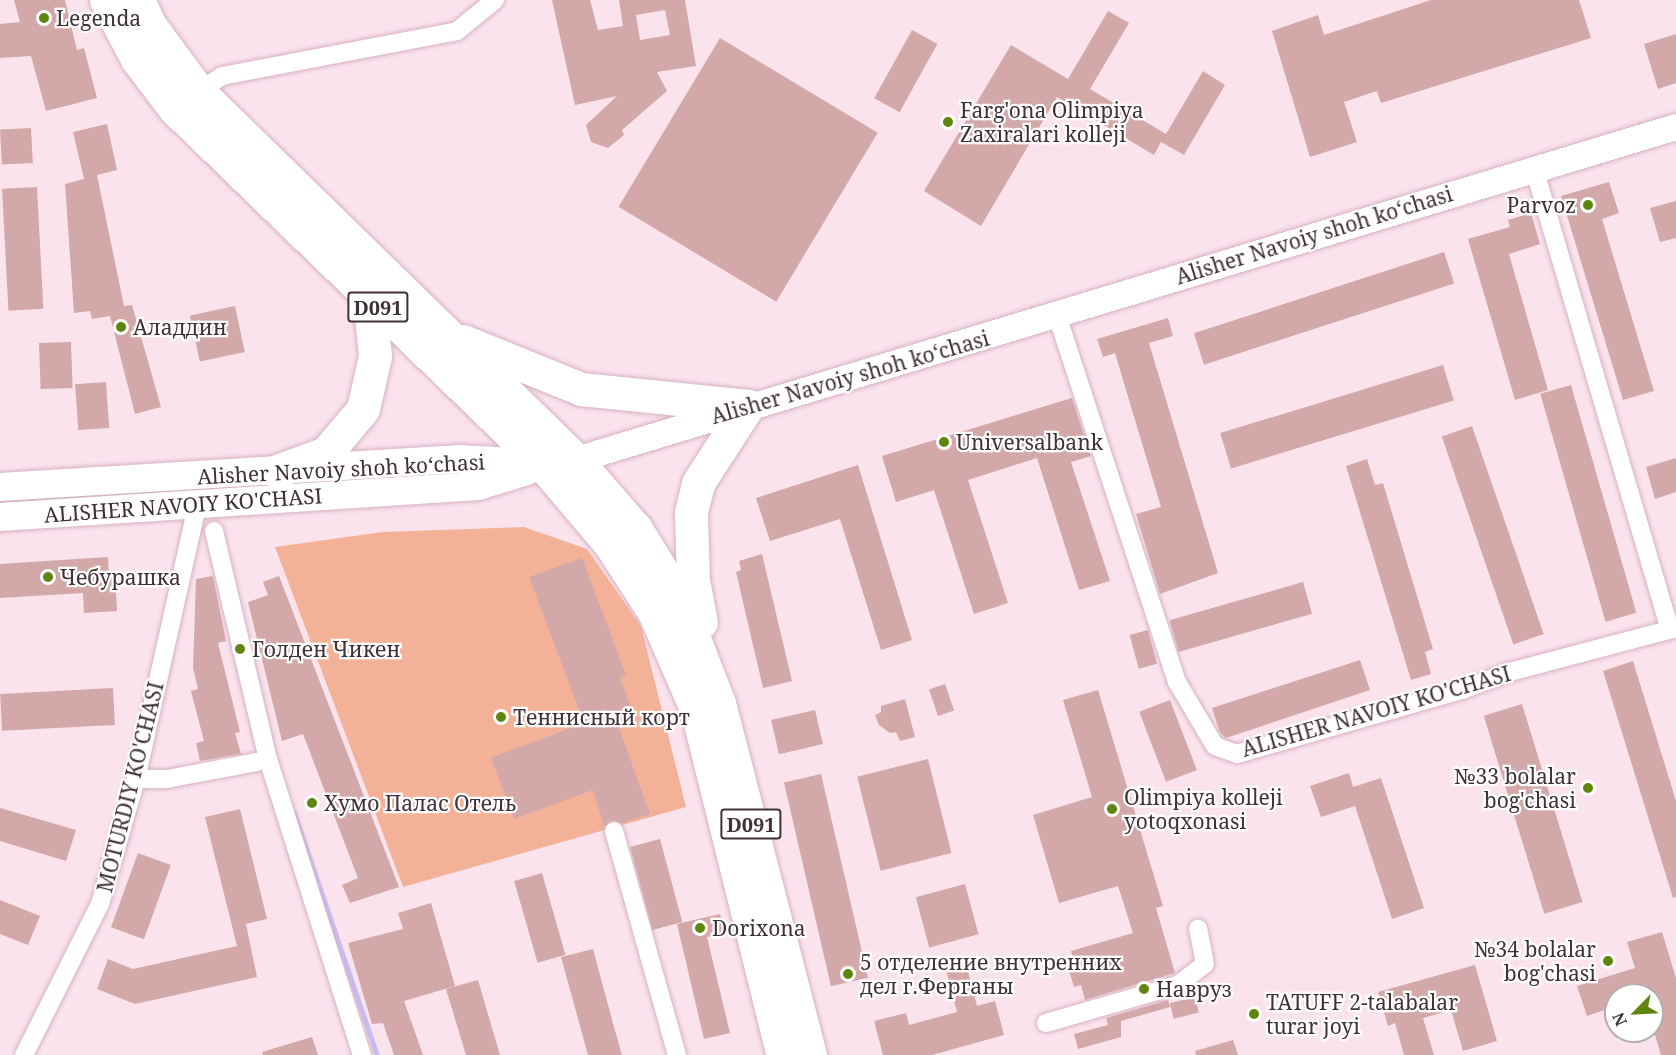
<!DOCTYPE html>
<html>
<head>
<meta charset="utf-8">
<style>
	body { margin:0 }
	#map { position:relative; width:1676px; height:1055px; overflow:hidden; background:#fbe3ee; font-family:"Noto Serif",serif }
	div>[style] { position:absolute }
	.green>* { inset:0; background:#f3b297 }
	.stream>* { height:5px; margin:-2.5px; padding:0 2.5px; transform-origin:2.5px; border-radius:2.5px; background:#c6bdf5 }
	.building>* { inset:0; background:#d2a8a9; transform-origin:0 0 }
	.roads { filter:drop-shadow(0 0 2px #d7b1c3) drop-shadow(0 0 2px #d7b1c3) }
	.street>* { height:18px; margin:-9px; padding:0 9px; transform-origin:9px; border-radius:9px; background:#fff }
	.secondary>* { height:26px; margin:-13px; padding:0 13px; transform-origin:13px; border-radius:13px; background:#fff }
	.primary>* { height:28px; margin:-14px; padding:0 14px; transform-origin:14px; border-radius:14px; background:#fff }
	.highway>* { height:33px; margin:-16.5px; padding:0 16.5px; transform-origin:16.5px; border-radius:16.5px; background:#fff }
	.dots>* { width:16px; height:16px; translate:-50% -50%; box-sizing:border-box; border:3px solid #fff; border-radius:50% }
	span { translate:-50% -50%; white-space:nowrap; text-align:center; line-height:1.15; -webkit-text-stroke:4.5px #fff; paint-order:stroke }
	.shield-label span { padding:2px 4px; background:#fff; border:2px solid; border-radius:4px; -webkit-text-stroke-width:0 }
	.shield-label { font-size:20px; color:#403138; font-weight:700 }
	.poi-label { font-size:21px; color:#403138 }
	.left { translate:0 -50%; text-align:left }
	.right { translate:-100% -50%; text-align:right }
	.street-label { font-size:21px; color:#403138 }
	.north { position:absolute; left:1604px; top:983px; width:60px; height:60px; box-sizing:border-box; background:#fff; border:2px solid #b3adaf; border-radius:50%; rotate:246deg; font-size:16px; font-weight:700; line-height:24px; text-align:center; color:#403138 }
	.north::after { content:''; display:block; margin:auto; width:21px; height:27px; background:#5e860f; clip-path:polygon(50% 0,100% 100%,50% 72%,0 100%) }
</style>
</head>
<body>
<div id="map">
	<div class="green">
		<i style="clip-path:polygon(524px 527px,587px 549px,641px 626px,686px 807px,403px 887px,275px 547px,383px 532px)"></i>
	</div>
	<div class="stream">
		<i style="left:294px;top:813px;width:256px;rotate:71.1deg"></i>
	</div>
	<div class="building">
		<i style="clip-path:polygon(14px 0,65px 0,77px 50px,84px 48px,97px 98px,46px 111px,31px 56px,0 58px,0 24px,20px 22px)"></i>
		<i style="clip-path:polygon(evenodd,552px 0,590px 0,598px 30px,623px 26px,619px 0,685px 0,696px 66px,657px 72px,667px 91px,622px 130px,624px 135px,608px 148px,591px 142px,586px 125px,617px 96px,575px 105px,552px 0,665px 10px,670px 35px,640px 40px,636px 15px,665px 10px)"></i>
		<i style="clip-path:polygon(1431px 0,1579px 0,1591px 38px,1381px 103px,1377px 91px,1344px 102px,1357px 142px,1310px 157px,1272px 31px,1318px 15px,1324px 35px)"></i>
		<i style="clip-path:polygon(1108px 11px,1129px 23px,1090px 89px,1166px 134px,1203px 71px,1225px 85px,1184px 155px,1161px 142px,1154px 155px,1057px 97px,981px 226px,924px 191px,1011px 45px,1068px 79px)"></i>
		<i style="left:912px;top:30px;width:29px;height:78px;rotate:29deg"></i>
		<i style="clip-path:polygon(1676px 34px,1676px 83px,1658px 89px,1644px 44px)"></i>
		<i style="left:720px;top:38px;width:184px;height:197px;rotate:31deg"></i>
		<i style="clip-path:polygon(107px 124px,117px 170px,97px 175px,124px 306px,132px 305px,161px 407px,135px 414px,110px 316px,92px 319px,90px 311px,74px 313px,65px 184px,84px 179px,73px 132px)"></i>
		<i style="left:31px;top:128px;width:35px;height:31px;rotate:87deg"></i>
		<i style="clip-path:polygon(1609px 182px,1619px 213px,1602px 219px,1654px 391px,1623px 400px,1561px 196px)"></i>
		<i style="left:37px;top:187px;width:122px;height:35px;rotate:87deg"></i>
		<i style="clip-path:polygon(1676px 201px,1676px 238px,1660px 242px,1650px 208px)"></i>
		<i style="clip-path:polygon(1531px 213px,1540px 244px,1509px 254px,1548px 390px,1515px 400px,1468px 239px,1510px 227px,1508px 220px)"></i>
		<i style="left:1444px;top:252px;width:33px;height:263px;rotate:72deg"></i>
		<i style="left:235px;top:306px;width:47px;height:46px;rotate:78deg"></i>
		<i style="clip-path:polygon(1168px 318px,1173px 336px,1149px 343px,1218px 573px,1160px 594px,1136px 514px,1161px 507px,1115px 353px,1103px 357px,1097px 339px)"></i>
		<i style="left:71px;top:342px;width:46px;height:32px;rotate:88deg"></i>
		<i style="left:1443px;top:365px;width:37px;height:233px;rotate:73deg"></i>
		<i style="left:106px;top:382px;width:46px;height:31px;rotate:86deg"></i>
		<i style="left:1571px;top:385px;width:237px;height:32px;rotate:74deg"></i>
		<i style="clip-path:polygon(1072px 398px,1091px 456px,1071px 462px,1110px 581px,1079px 590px,1037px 458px,968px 480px,1008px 603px,974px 614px,934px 490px,896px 502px,882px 456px)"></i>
		<i style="left:1472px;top:426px;width:220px;height:32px;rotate:71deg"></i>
		<i style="clip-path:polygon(1676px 458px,1676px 492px,1655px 499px,1646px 467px)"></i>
		<i style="clip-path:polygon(1367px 459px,1375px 485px,1383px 483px,1433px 649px,1425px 652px,1431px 674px,1411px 680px,1346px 466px)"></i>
		<i style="clip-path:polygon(858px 465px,912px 640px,881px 650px,840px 519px,770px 541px,756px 498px)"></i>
		<i style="clip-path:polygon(762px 554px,792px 681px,763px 688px,736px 572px,741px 570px,739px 561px)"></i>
		<i style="clip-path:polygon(108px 557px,109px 576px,115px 576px,117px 611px,84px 613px,83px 593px,0 598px,0 564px)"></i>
		<i style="clip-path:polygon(582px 558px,626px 675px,620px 678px,631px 707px,614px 714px,650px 814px,622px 823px,612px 820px,604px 826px,593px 790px,514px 819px,491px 758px,584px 723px,529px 577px)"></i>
		<i style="clip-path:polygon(213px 576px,226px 641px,218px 643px,240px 732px,235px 733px,241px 754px,200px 761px,196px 743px,204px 741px,191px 691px,198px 689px,193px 668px,196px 579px)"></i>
		<i style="clip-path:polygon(279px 576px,399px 887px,350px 903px,342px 885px,358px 878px,303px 734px,282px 741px,248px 602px,268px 595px,263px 582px)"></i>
		<i style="left:1303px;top:582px;width:33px;height:139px;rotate:74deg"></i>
		<i style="left:1148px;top:630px;width:35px;height:19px;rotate:75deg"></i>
		<i style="clip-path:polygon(1360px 660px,1370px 690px,1226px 738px,1220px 733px,1212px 708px)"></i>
		<i style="clip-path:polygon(1633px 661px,1676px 801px,1676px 897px,1673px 898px,1603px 671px)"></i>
		<i style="left:945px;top:684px;width:28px;height:17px;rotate:71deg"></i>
		<i style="left:113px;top:688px;width:37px;height:113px;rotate:87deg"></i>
		<i style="clip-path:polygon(1098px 690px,1163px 906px,1156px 908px,1175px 973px,1085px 1000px,1081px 985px,1074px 987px,1068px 967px,1075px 965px,1071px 951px,1133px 933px,1118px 886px,1059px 903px,1033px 815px,1092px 797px,1063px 700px)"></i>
		<i style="clip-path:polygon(905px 699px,915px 737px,900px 741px,896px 732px,890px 733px,879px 725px,875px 715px,881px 712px,881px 706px)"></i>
		<i style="left:1170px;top:700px;width:75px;height:33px;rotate:69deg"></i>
		<i style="left:1522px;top:704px;width:207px;height:40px;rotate:73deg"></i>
		<i style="left:815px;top:710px;width:35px;height:45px;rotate:77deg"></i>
		<i style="left:928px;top:759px;width:97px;height:73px;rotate:76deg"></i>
		<i style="clip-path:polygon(1349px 773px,1353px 787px,1381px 778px,1424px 908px,1392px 919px,1355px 806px,1321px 817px,1310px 786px)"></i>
		<i style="left:821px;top:774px;width:209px;height:38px;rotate:77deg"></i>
		<i style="clip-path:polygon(0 808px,76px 830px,66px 861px,0 841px)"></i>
		<i style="clip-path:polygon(240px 809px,267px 919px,246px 924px,257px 977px,135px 1004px,97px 989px,108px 959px,133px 969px,237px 946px,205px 817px)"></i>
		<i style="left:660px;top:839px;width:86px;height:31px;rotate:75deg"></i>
		<i style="left:138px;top:853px;width:35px;height:79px;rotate:20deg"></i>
		<i style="left:542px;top:873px;width:85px;height:29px;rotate:74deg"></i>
		<i style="left:965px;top:884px;width:52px;height:51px;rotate:75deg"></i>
		<i style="clip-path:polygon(0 900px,40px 916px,28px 945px,0 934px)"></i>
		<i style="clip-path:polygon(431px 903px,455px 986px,404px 1001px,423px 1055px,394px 1055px,383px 1023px,372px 1024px,348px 943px,403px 929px,398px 913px)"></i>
		<i style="clip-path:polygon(720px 914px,725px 933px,707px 937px,730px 1033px,704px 1039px,677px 924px)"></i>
		<i style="clip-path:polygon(1662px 932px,1676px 978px,1676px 1055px,1661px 1055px,1652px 1025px,1652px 995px,1616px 995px,1616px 1006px,1587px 1016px,1577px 986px,1635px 968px,1627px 942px)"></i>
		<i style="clip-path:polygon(593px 949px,614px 1027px,622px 1055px,588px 1055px,561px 957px)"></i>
		<i style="clip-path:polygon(966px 964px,977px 1006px,995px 1001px,1004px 1035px,932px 1055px,883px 1055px,874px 1021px,906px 1013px,909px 1025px,957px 1012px,946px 970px)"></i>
		<i style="clip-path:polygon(1475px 965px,1497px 1041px,1463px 1051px,1451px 1010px,1423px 1018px,1434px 1055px,1404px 1055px,1395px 1023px,1388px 1026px,1378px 992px)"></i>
		<i style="clip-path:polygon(478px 980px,500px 1055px,466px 1055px,446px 989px)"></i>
		<i style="left:1195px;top:997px;width:16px;height:26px;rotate:76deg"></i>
		<i style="clip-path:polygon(1168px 1000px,1170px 1007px,1121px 1021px,1121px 1037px,1078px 1049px,1074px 1034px,1108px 1025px,1106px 1018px)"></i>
		<i style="clip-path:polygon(312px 1037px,318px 1055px,263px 1055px,262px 1052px)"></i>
		<i style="clip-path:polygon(1233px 1040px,1238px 1055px,1196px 1055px,1195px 1051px)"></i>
	</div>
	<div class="roads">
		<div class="street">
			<i style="left:199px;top:92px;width:28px;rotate:-35deg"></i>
			<i style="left:222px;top:76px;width:239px;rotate:-10.8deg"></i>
			<i style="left:457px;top:31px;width:49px;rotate:-39.2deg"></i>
			<i style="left:1534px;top:168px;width:481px;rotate:73.6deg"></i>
			<i style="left:1057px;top:315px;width:386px;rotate:71.9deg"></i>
			<i style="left:1177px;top:682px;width:74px;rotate:59.3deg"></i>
			<i style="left:1215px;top:746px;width:23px;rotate:20deg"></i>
			<i style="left:1237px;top:754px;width:234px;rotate:-15.9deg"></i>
			<i style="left:1462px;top:690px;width:47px;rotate:-21.1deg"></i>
			<i style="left:1506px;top:673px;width:176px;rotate:-14.8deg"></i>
			<i style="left:214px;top:531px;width:234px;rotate:76.7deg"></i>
			<i style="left:268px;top:759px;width:311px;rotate:72.4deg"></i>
			<i style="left:136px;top:779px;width:31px"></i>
			<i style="left:167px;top:779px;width:92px;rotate:-10.7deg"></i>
			<i style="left:614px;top:831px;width:233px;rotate:74.3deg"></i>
			<i style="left:1046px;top:1023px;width:137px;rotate:-16.1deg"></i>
			<i style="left:1178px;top:985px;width:34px;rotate:-38deg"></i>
			<i style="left:1205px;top:964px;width:36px;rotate:-101deg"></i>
			<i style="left:24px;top:1055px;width:169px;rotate:-63.3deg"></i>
			<i style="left:100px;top:904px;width:130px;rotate:-73.9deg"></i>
			<i style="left:136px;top:779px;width:281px;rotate:-77.4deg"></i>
		</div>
		<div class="secondary">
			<i style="left:576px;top:460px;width:1149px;rotate:-16.84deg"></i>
		</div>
		<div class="primary">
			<i style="left:0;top:487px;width:461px;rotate:-3.5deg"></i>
			<i style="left:460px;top:459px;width:96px;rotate:3deg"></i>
			<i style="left:0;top:517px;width:479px;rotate:-3.7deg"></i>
			<i style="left:478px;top:486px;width:51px;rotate:-17deg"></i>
		</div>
		<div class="highway">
			<i style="left:106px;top:0;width:67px;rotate:62.3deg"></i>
			<i style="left:137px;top:59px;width:63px;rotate:52.8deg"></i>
			<i style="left:175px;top:109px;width:513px;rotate:44.05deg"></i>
			<i style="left:544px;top:466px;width:102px;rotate:49.8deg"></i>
			<i style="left:610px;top:544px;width:81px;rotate:57.1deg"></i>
			<i style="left:654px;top:612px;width:108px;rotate:66.5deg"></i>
			<i style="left:697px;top:711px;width:355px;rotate:76deg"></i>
			<i style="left:138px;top:0;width:26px;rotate:65deg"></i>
			<i style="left:149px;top:24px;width:84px;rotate:53.7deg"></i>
			<i style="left:199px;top:92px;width:527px;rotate:44.31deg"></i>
			<i style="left:576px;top:460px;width:91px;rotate:49deg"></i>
			<i style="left:636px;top:529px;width:80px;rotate:58.3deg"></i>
			<i style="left:678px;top:597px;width:114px;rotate:68.9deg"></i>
			<i style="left:719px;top:703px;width:364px;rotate:75.5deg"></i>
			<i style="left:463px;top:341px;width:127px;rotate:22.1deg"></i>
			<i style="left:581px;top:389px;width:168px;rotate:5.8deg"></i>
			<i style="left:277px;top:471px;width:52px;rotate:-20.2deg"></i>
			<i style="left:326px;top:453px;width:57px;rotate:-49.9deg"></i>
			<i style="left:363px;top:409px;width:54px;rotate:-77.2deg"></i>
			<i style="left:375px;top:356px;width:58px;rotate:-95.9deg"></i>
			<i style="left:701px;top:622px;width:42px;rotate:-101deg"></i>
			<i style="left:693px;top:581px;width:69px;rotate:-91.7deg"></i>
			<i style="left:691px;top:512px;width:30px;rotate:-76deg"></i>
			<i style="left:698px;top:483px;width:92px;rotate:-57deg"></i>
		</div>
	</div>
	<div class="dots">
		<i style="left:44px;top:18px;background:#5e860f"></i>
		<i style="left:948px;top:122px;background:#5e860f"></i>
		<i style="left:1588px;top:205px;background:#5e860f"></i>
		<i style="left:121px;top:327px;background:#5e860f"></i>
		<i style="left:944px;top:442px;background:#5e860f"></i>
		<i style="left:48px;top:577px;background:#5e860f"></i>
		<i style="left:240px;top:649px;background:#5e860f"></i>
		<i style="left:501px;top:717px;background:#5e860f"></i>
		<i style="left:1588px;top:788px;background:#5e860f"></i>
		<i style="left:312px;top:803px;background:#5e860f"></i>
		<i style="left:1112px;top:809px;background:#5e860f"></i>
		<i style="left:700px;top:928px;background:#5e860f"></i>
		<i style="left:1608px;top:961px;background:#5e860f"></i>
		<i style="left:848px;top:974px;background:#5e860f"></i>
		<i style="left:1144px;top:989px;background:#5e860f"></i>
		<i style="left:1254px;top:1014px;background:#5e860f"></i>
	</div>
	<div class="shield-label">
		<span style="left:378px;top:307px">D091</span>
		<span style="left:751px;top:824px">D091</span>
	</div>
	<div class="poi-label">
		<span class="left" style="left:56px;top:18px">Legenda</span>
		<span class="left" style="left:960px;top:122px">Farg'ona Olimpiya<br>Zaxiralari kolleji</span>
		<span class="right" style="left:1576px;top:205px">Parvoz</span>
		<span class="left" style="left:133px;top:327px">Аладдин</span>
		<span class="left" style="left:956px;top:442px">Universalbank</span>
		<span class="left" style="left:60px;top:577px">Чебурашка</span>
		<span class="left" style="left:252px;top:649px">Голден Чикен</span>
		<span class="left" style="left:513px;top:717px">Теннисный корт</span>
		<span class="right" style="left:1576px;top:788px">№33 bolalar<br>bog'chasi</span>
		<span class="left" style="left:1124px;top:809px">Olimpiya kolleji<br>yotoqxonasi</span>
		<span class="left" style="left:324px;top:803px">Хумо Палас Отель</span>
		<span class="left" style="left:712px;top:928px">Dorixona</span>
		<span class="right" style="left:1596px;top:961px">№34 bolalar<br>bog'chasi</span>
		<span class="left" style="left:860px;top:974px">5 отделение внутренних<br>дел г.Ферганы</span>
		<span class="left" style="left:1156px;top:989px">Навруз</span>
		<span class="left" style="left:1266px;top:1014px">TATUFF 2-talabalar<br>turar joyi</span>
	</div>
	<div class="street-label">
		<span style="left:1314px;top:235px;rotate:-17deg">Alisher Navoiy shoh koʻchasi</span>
		<span style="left:850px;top:377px;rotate:-16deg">Alisher Navoiy shoh koʻchasi</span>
		<span style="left:341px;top:469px;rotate:-3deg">Alisher Navoiy shoh koʻchasi</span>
		<span style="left:183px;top:505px;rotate:-4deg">ALISHER NAVOIY KO'CHASI</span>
		<span style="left:1376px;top:711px;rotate:-16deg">ALISHER NAVOIY KO'CHASI</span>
		<span style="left:130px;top:787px;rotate:-76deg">MOTURDIY KO'CHASI</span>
	</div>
	<div class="north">N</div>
</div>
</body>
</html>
